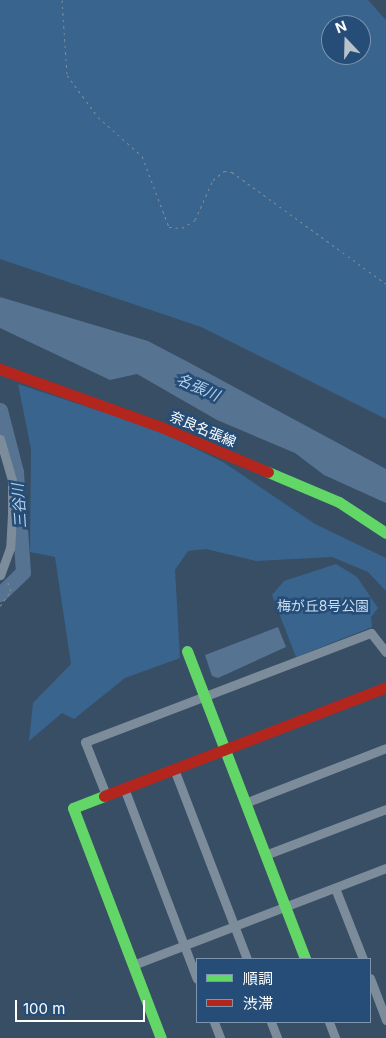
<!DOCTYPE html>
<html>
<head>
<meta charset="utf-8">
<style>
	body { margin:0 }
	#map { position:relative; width:386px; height:1038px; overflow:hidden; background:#384e64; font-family:Inter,"Noto Sans JP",sans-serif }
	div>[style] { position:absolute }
	.green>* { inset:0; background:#39648e }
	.water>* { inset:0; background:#567392 }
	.river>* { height:15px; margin:-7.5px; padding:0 7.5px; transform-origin:7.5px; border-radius:7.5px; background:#567392 }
	.path>* { height:1px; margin-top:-0.5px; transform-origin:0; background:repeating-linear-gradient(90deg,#7c8c9b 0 2.5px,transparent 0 6.5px) }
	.street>* { height:9px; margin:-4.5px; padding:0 4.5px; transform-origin:4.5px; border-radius:4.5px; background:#7c8c9b }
	.fast>* { height:11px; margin:-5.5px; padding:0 5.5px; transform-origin:5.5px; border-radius:5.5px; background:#63d668 }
	.jam>* { height:11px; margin:-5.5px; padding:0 5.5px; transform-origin:5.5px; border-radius:5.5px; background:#b3261e }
	span { translate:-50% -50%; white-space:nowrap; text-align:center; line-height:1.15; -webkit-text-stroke:5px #254d77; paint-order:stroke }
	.street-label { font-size:14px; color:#fff }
	.park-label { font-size:14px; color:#c9def2 }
	.water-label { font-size:15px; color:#b1cfeb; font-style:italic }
	.legend { position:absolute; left:196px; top:958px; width:175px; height:65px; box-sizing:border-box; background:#254d77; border:1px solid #7c94ad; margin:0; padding:6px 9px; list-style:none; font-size:15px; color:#fff }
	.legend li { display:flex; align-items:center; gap:10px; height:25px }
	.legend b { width:25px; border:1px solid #7c94ad }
	.north { position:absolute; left:321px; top:15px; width:50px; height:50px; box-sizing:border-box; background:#254d77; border:1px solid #7c94ad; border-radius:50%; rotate:339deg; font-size:14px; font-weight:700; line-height:20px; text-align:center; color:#fff }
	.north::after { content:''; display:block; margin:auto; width:18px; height:22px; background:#b9c1c9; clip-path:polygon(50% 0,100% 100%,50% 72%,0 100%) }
	.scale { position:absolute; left:15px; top:1000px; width:130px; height:22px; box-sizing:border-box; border:2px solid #fff; border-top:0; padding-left:6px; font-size:15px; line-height:18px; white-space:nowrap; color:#fff; -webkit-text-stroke:4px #254d77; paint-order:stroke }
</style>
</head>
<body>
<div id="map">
	<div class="green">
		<i style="clip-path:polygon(evenodd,0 0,368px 0,386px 20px,386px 419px,201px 327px,0 259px,0 0,331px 25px,361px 25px,361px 55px,331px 55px,331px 25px)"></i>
		<i style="clip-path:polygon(18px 384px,157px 430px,223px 462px,315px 524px,386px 558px,386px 591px,368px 572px,332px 557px,256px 561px,206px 549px,188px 551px,175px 570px,180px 658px,125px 678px,74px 719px,62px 713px,29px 741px,33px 703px,71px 664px,55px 557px,30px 552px,31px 449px)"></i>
		<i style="clip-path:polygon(336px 564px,357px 577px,378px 608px,371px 617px,372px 627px,296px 657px,272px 595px,284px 581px)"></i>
	</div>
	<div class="water">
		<i style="clip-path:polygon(0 297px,148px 341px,188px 362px,386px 469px,386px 503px,324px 475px,295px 453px,217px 420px,137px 374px,110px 380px,0 328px)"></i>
		<i style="clip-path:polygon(278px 627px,286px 647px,218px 678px,212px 676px,205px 655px)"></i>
	</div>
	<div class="river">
		<i style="left:0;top:410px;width:64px;rotate:75.5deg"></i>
		<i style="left:16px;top:472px;width:100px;rotate:86deg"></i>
		<i style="left:23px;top:572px;width:32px;rotate:136deg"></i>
	</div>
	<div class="path">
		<i style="left:62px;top:0;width:75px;rotate:86.2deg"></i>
		<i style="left:67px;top:75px;width:52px;rotate:53.6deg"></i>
		<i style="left:98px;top:117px;width:59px;rotate:41.6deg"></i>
		<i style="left:142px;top:156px;width:76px;rotate:69.2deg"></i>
		<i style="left:169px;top:227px;width:13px;rotate:4deg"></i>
		<i style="left:182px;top:228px;width:15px;rotate:-32deg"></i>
		<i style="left:195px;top:220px;width:44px;rotate:-65.8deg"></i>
		<i style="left:213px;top:180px;width:14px;rotate:-39deg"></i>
		<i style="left:224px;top:171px;width:8px;rotate:7deg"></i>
		<i style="left:232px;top:172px;width:190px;rotate:36deg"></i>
		<i style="left:0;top:606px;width:19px;rotate:-54deg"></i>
		<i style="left:11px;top:591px;width:12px;rotate:-110deg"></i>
	</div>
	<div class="street">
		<i style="left:0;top:439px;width:43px;rotate:73.7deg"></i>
		<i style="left:12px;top:480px;width:34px;rotate:90deg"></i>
		<i style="left:12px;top:514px;width:34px;rotate:93deg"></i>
		<i style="left:10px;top:548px;width:29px;rotate:110deg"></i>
		<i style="left:174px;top:769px;width:204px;rotate:69deg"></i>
		<i style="left:124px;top:788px;width:204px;rotate:69.1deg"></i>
		<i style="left:106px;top:795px;width:57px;rotate:-111.6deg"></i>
		<i style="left:85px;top:742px;width:306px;rotate:-20.9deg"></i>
		<i style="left:371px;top:633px;width:24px;rotate:52deg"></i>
		<i style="left:245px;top:803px;width:151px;rotate:-21.3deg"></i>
		<i style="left:265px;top:855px;width:129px;rotate:-20.8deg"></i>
		<i style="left:335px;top:888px;width:76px;rotate:68.5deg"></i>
		<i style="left:133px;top:965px;width:271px;rotate:-21deg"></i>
		<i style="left:370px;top:978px;width:45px;rotate:69.1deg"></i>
		<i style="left:214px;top:1022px;width:17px;rotate:69deg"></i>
		<i style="left:271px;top:1022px;width:17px;rotate:69deg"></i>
		<i style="left:329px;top:1022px;width:17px;rotate:69deg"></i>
	</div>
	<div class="fast">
		<i style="left:268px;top:472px;width:77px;rotate:22.9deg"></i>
		<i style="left:339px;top:502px;width:56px;rotate:33.4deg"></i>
		<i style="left:187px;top:651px;width:330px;rotate:69deg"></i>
		<i style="left:104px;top:796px;width:33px;rotate:159deg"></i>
		<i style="left:73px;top:808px;width:246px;rotate:69.1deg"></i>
	</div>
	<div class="jam">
		<i style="left:0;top:369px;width:171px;rotate:19.8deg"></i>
		<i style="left:161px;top:427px;width:116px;rotate:22.8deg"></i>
		<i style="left:104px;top:796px;width:302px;rotate:-21.1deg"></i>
	</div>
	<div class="street-label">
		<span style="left:203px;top:429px;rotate:23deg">奈良名張線</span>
	</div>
	<div class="park-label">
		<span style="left:323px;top:606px">梅が丘8号公園</span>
	</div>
	<div class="water-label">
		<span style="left:198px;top:387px;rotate:24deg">名張川</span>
		<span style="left:19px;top:506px;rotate:-94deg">三谷川</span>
	</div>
	<ul class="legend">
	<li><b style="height:6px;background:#63d668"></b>順調</li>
	<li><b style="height:6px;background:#b3261e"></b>渋滞</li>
	</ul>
	<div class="north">N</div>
	<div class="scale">100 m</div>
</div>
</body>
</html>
